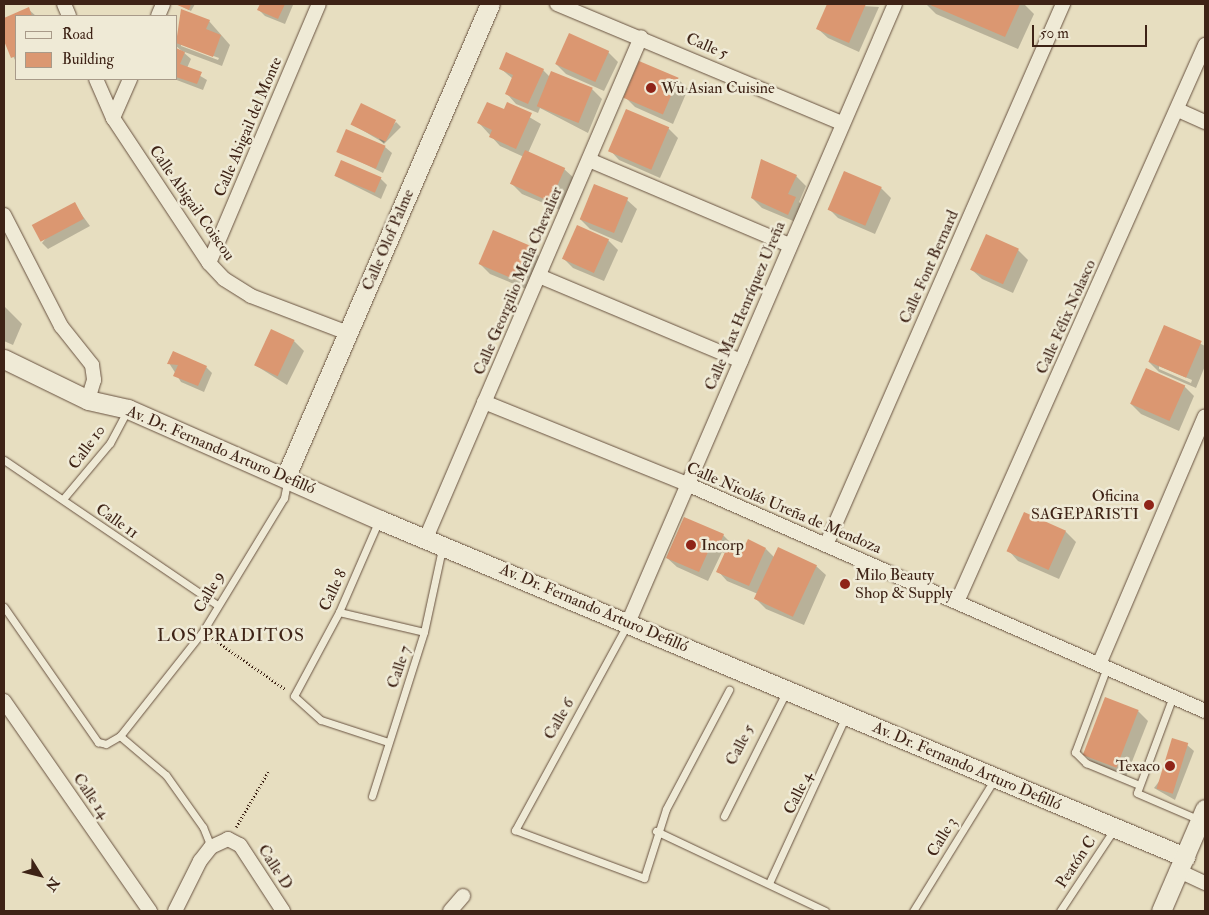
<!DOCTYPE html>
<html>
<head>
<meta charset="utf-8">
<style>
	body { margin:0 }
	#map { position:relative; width:1209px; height:915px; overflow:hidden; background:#e7dec0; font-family:"IM FELL Double Pica",serif }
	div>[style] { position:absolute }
	.shadow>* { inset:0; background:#0003; transform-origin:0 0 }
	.building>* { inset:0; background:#db9771; transform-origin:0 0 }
	.path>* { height:2.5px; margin-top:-1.25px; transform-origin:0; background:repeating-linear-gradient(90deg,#3e2316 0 1px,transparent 0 3.5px) }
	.roads { filter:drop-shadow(0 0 1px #685240) drop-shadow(0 0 1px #685240) }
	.lane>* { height:7px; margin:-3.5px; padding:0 3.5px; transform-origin:3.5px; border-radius:3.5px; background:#efead6 }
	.street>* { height:14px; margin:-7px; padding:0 7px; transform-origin:7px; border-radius:7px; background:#efead6 }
	.secondary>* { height:19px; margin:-9.5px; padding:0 9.5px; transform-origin:9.5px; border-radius:9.5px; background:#efead6 }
	.dots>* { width:14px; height:14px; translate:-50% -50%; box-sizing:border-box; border:2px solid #efead6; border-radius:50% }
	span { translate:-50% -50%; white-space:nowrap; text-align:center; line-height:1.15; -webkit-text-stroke:5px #efead6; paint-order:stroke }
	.street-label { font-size:16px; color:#3e2316 }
	.poi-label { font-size:16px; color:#3e2316 }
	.left { translate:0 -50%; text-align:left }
	.right { translate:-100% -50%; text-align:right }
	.neighbourhood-label { font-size:18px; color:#3e2316; letter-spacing:1px }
	.frame { position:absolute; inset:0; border:5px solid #3e2316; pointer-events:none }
	.legend { position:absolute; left:15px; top:15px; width:162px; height:65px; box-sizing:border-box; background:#efead6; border:1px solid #a89a89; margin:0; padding:6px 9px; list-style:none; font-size:15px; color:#3e2316 }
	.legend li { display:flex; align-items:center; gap:10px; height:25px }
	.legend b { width:25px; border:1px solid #a89a89 }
	.north { position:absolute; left:15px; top:850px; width:50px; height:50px; -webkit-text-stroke:4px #efead6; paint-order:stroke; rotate:126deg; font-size:14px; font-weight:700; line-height:20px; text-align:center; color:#3e2316 }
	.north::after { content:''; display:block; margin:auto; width:18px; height:22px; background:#3e2316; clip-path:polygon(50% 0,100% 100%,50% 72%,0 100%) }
	.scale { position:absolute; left:1032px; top:25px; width:115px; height:22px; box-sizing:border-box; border:2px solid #3e2316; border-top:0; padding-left:6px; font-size:15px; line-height:18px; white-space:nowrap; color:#3e2316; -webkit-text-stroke:4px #efead6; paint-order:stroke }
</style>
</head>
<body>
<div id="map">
	<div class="shadow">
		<i style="clip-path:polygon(177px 4px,195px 4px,191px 11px)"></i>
		<i style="clip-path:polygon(261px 4px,291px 4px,293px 5px,285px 24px,265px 16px,259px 10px)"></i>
		<i style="clip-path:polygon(829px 4px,879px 7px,859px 52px,828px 38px,818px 29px)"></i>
		<i style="clip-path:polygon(926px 4px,1024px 4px,1034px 14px,1018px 49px,936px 14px)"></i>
		<i style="clip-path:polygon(28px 9px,36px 16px,16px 16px,16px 62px,4px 38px,4px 19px)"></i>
		<i style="clip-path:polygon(evenodd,182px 11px,209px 21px,230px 45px,222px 66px,182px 51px,191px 59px,187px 68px,207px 80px,203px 90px,174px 79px,176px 50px,183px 52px,176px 46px,182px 11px,181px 44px,219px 58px,218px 60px,181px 46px,181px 44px)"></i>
		<i style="clip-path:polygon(608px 52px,618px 62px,604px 91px,566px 74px,556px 64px)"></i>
		<i style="clip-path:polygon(500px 68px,543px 70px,550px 77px,592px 89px,602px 99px,588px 133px,540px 108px,538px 113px,516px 104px,507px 94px,513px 79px)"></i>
		<i style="clip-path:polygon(678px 79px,688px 89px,673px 124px,635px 107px,625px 97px)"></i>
		<i style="clip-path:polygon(507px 104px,541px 124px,528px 153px,564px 169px,574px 178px,560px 210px,522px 194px,512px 184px,524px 157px,500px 146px,479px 123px,504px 111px)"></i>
		<i style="clip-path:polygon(395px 121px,384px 143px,352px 124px)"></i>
		<i style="left:396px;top:122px;width:7px;height:24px;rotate:45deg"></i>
		<i style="clip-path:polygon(668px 128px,678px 138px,660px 178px,619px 160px,610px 150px)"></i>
		<i style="clip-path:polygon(385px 147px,392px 153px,383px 173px,339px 151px)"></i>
		<i style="clip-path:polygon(335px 176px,381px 179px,387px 185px,381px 199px)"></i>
		<i style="clip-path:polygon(796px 176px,806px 186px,799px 202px,805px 208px,798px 223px,762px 208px,752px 198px)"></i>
		<i style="clip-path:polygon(881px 188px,891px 198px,875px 234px,838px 218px,828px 208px)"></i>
		<i style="clip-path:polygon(627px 200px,637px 209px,622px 243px,590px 229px,580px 219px)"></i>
		<i style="clip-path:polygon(74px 204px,90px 226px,48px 249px,42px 243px)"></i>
		<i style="clip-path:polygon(608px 240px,618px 250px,604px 281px,573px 268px,564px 259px)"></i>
		<i style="clip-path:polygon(530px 247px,540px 257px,526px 289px,490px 274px,480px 264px)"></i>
		<i style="clip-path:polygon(1018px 250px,1028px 260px,1013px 293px,982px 279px,972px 270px)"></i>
		<i style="clip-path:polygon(4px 306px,22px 324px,13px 345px,4px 341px)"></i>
		<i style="clip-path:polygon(evenodd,1165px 326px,1205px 346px,1205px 366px,1196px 388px,1159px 372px,1149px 362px,1165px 326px,1159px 366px,1192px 380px,1191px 383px,1159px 369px,1159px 366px)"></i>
		<i style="clip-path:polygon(294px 341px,304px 351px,287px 385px,255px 365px)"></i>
		<i style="clip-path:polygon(169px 363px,206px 367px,212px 373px,204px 392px,181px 382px)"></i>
		<i style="clip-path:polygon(1184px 386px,1194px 396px,1179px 431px,1141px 414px,1131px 404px)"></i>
		<i style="clip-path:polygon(1025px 514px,1066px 532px,1076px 542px,1059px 579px,1018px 561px,1009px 551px)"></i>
		<i style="clip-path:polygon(723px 535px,733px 545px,730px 553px,741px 558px,766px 549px,775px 558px,816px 566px,826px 575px,804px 625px,766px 609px,756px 599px,758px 594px,727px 581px,718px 571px,726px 554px,722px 552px,708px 581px,677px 567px,667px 558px)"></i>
		<i style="clip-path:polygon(1138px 711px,1148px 721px,1126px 777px,1094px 764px,1084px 754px)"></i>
		<i style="clip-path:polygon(1187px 745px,1194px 751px,1175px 800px,1154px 788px)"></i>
	</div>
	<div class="building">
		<i style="clip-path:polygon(175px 4px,191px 4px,189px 10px)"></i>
		<i style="clip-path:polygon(260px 4px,285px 4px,278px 19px,257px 10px)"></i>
		<i style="clip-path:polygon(827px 4px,866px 4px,849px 43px,816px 29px)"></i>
		<i style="clip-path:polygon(928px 4px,1020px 4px,1005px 37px)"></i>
		<i style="clip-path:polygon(29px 7px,32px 16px,16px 16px,16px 56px,11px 58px,4px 41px,4px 18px)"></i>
		<i style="clip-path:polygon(181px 9px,210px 20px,206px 29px,221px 35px,213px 57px,176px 43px)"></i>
		<i style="left:569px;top:33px;width:44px;height:34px;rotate:24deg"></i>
		<i style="clip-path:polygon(176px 48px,185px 52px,180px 64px,202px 72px,197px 84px,176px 77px)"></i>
		<i style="clip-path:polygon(506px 52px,544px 69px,528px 104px,505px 94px,513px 75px,499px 69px)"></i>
		<i style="left:639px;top:61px;width:43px;height:40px;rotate:23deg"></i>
		<i style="left:551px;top:71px;width:45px;height:38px;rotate:22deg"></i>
		<i style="clip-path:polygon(487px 102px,504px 109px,507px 102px,532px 113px,516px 149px,489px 137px,492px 130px,477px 123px)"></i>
		<i style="left:361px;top:103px;width:39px;height:24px;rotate:26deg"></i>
		<i style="left:626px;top:109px;width:47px;height:46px;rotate:23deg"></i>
		<i style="left:346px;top:129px;width:43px;height:25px;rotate:23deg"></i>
		<i style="left:525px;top:150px;width:44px;height:37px;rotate:24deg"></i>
		<i style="clip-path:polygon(761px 159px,797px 175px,788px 194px,796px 197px,788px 215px,751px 198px)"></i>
		<i style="left:341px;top:160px;width:44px;height:17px;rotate:23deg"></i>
		<i style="left:844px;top:171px;width:41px;height:42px;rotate:23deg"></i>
		<i style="left:594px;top:184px;width:37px;height:38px;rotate:22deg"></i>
		<i style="left:75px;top:202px;width:19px;height:49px;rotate:62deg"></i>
		<i style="left:577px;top:225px;width:35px;height:37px;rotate:24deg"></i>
		<i style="left:493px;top:230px;width:41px;height:37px;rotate:23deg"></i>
		<i style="left:986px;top:234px;width:36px;height:39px;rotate:24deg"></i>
		<i style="left:1164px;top:325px;width:41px;height:40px;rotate:23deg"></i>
		<i style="left:271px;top:329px;width:26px;height:40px;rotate:25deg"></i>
		<i style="clip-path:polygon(173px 351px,207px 366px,198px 386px,173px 376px,178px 365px,167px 364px)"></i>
		<i style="left:1146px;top:368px;width:43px;height:39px;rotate:24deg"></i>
		<i style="left:1024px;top:512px;width:46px;height:43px;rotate:24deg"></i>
		<i style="clip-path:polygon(684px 517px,724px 534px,719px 546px,712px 543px,699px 572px,666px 558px)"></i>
		<i style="clip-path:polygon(748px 539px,766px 548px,749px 586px,716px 572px,726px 550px,740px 556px)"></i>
		<i style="left:778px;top:547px;width:43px;height:57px;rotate:25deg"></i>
		<i style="left:1105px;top:697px;width:36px;height:62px;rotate:21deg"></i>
		<i style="left:1172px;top:738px;width:17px;height:53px;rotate:17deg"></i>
	</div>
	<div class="path">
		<i style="left:212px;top:638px;width:89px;rotate:34.9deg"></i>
		<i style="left:236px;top:827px;width:66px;rotate:-59.9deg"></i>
	</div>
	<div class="roads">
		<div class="lane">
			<i style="left:4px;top:460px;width:256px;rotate:34.2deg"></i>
			<i style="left:63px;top:499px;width:73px;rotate:-50deg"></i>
			<i style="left:110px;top:443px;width:38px;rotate:-62deg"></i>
			<i style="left:379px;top:520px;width:100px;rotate:113.5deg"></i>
			<i style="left:339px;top:612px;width:95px;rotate:118.2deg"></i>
			<i style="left:294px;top:696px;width:36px;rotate:42deg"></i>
			<i style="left:321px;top:720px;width:71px;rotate:18.2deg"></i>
			<i style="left:4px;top:607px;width:165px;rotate:55.2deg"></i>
			<i style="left:98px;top:742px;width:8px;rotate:14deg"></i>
			<i style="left:106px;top:744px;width:16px;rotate:-30deg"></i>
			<i style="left:120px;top:736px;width:134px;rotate:-51.7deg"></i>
			<i style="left:203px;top:631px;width:156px;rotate:-58.7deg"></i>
			<i style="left:284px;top:498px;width:16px;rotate:-79deg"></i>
			<i style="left:339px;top:612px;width:87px;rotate:13.2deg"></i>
			<i style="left:627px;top:625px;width:234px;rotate:118.6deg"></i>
			<i style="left:515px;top:830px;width:138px;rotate:20.4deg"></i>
			<i style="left:644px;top:878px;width:72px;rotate:-72.3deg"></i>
			<i style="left:666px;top:809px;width:135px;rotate:-62.1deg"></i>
			<i style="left:1107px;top:667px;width:91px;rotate:110.6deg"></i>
			<i style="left:1075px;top:752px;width:16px;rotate:45deg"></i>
			<i style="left:1086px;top:763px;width:55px;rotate:22.4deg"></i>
			<i style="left:1173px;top:696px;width:103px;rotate:110.4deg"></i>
			<i style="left:1137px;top:793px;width:69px;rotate:23.2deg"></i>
			<i style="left:120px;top:736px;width:60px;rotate:40.3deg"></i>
			<i style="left:166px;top:775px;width:64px;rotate:54.6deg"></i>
			<i style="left:203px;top:827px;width:22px;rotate:68deg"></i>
			<i style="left:372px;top:796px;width:172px;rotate:-72.4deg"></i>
			<i style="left:424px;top:632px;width:85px;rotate:-77.8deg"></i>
			<i style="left:724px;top:816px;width:139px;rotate:-63.4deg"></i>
			<i style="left:656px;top:831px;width:187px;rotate:25.3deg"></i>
			<i style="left:770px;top:881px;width:182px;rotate:-65.3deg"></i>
			<i style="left:913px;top:911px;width:154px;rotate:-58.3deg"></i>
			<i style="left:1060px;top:911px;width:100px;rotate:-56.5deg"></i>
		</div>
		<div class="street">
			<i style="left:64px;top:4px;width:13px;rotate:67deg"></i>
			<i style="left:557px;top:4px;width:308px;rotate:22.7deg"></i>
			<i style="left:158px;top:16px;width:13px;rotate:-67deg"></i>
			<i style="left:96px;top:79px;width:43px;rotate:66.4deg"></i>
			<i style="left:113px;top:118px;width:174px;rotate:56.5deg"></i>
			<i style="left:209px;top:263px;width:22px;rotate:47deg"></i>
			<i style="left:224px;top:279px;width:32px;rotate:32deg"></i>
			<i style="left:251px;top:296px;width:104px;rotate:20.9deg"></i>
			<i style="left:1178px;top:110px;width:30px;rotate:24deg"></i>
			<i style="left:113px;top:118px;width:43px;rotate:-66.4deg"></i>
			<i style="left:589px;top:160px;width:217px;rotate:23deg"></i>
			<i style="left:4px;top:215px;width:125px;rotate:62.8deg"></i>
			<i style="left:61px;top:326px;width:50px;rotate:51.5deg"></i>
			<i style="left:92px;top:365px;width:15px;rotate:82deg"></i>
			<i style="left:94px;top:380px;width:21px;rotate:107deg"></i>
			<i style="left:209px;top:263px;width:281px;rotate:-67deg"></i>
			<i style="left:539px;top:276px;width:219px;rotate:22.8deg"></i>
			<i style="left:484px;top:402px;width:221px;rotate:22deg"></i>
			<i style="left:689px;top:485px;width:563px;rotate:23.65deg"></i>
			<i style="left:426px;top:538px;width:545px;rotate:-66.77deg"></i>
			<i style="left:826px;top:545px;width:591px;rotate:-66.34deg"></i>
			<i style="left:957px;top:602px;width:610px;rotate:-66deg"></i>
			<i style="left:628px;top:623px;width:674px;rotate:-66.67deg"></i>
			<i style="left:1100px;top:662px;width:267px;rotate:-66.9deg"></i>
			<i style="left:4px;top:701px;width:256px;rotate:55.2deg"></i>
			<i style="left:1179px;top:871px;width:29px;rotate:25deg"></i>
			<i style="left:175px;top:911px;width:56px;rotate:-63.4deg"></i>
			<i style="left:200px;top:861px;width:18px;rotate:-52deg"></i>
			<i style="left:211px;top:847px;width:19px;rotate:-25deg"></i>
			<i style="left:228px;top:839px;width:13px;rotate:27deg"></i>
			<i style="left:240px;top:845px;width:79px;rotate:56.9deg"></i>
			<i style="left:450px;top:911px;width:20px;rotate:-49deg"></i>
		</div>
		<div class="secondary">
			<i style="left:4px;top:359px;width:93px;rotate:26deg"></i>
			<i style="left:88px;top:400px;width:41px;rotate:12.7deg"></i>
			<i style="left:128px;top:409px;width:275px;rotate:23.8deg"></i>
			<i style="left:380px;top:520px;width:873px;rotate:22.72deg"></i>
			<i style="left:286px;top:476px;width:514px;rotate:-66.63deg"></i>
			<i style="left:1161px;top:911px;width:111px;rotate:-66.7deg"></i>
		</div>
	</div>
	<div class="dots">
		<i style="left:651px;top:88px;background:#8f2418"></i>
		<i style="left:1149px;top:505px;background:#8f2418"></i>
		<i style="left:691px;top:545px;background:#8f2418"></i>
		<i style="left:845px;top:584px;background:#8f2418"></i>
		<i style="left:1170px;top:766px;background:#8f2418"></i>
	</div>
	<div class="street-label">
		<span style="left:707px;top:46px;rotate:23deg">Calle 5</span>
		<span style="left:248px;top:127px;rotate:-67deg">Calle Abigail del Monte</span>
		<span style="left:192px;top:203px;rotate:55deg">Calle Abigail Coiscou</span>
		<span style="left:388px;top:240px;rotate:-67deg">Calle Olof Palme</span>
		<span style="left:929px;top:267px;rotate:-66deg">Calle Font Bernard</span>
		<span style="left:518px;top:281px;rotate:-67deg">Calle Georgilio Mella Chevalier</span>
		<span style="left:745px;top:306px;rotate:-67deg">Calle Max Henríquez Ureña</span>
		<span style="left:1066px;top:317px;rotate:-66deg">Calle Félix Nolasco</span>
		<span style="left:87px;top:447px;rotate:-54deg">Calle 10</span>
		<span style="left:221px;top:450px;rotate:23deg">Av. Dr. Fernando Arturo Defilló</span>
		<span style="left:784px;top:508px;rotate:23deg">Calle Nicolás Ureña de Mendoza</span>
		<span style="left:117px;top:521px;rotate:35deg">Calle 11</span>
		<span style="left:333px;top:590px;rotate:-65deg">Calle 8</span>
		<span style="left:209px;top:592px;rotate:-60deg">Calle 9</span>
		<span style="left:594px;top:608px;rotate:23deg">Av. Dr. Fernando Arturo Defilló</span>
		<span style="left:399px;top:667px;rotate:-72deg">Calle 7</span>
		<span style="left:559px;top:719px;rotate:-61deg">Calle 6</span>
		<span style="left:740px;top:745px;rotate:-63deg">Calle 5</span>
		<span style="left:967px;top:766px;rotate:23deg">Av. Dr. Fernando Arturo Defilló</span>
		<span style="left:798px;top:793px;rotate:-64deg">Calle 4</span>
		<span style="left:91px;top:796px;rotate:55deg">Calle 14</span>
		<span style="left:942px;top:837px;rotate:-59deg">Calle 3</span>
		<span style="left:1076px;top:862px;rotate:-56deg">Peatón C</span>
		<span style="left:275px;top:867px;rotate:57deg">Calle D</span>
	</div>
	<div class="poi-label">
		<span class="left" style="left:661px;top:88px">Wu Asian Cuisine</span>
		<span class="right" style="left:1139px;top:505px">Oficina<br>SAGEPARISTI</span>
		<span class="left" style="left:701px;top:545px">Incorp</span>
		<span class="left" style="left:855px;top:584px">Milo Beauty<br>Shop &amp; Supply</span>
		<span class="right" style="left:1160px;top:766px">Texaco</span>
	</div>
	<div class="neighbourhood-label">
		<span style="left:231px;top:636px">LOS PRADITOS</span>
	</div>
	<div class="frame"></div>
	<ul class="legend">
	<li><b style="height:6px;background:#efead6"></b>Road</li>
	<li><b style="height:14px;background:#db9771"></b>Building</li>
	</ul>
	<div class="north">N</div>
	<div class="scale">50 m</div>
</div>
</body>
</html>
